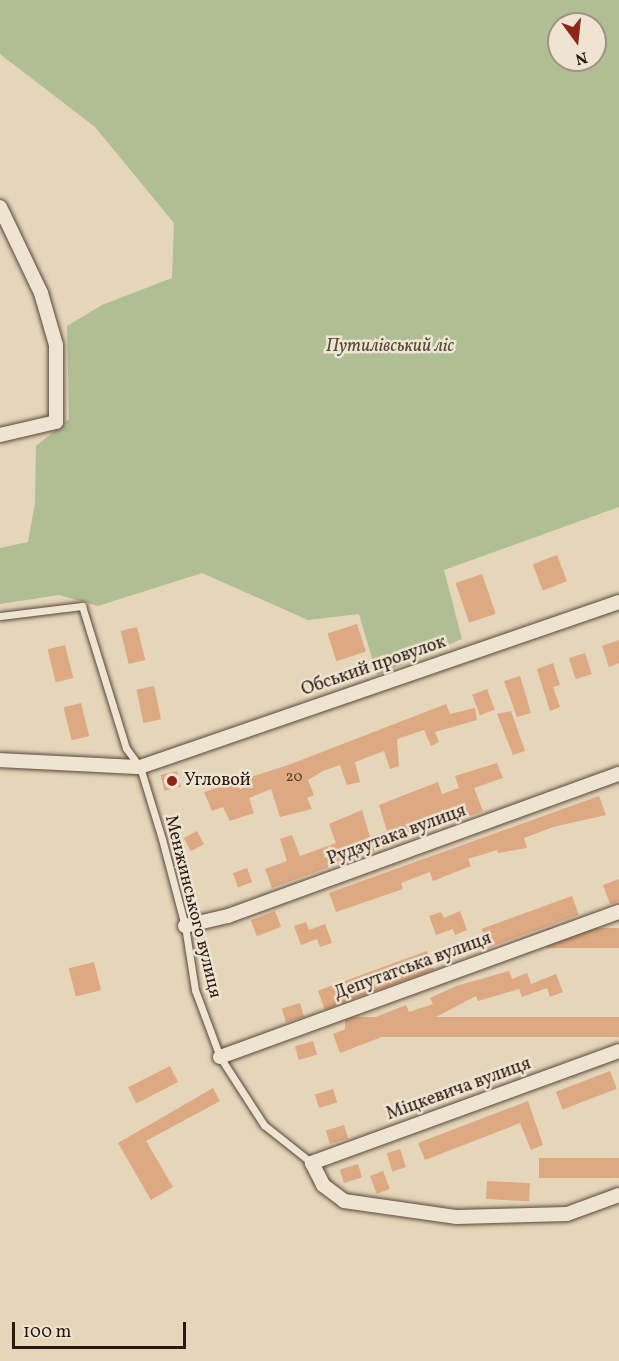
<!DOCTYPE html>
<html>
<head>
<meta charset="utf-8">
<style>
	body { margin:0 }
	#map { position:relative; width:619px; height:1361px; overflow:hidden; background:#e5d5b9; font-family:Vollkorn,serif }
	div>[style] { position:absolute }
	.green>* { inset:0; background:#afbe93 }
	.building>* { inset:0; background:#dda982; transform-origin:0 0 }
	.roads { filter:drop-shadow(0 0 2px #5a483a) drop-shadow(0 0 2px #5a483a) }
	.service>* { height:7px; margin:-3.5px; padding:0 3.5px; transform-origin:3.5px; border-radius:3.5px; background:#eee4d2 }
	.minor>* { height:14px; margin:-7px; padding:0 7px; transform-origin:7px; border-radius:7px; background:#eee4d2 }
	.dots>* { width:16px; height:16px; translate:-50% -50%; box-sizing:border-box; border:3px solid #eee4d2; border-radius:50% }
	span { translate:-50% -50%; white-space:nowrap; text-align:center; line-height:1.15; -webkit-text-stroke:5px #eee4d2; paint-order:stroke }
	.number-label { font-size:15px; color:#583d2c }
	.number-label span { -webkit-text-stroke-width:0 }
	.park-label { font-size:18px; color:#534b37; font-style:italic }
	.street-label { font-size:18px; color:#2b1910 }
	.poi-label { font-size:18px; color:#2b1910 }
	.left { translate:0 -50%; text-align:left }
	.north { position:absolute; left:547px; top:12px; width:60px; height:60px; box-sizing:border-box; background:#eee4d2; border:2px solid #a09384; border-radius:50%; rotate:165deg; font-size:16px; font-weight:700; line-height:24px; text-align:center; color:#2b1910 }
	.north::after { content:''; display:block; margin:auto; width:21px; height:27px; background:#8f2418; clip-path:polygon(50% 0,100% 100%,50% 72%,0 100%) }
	.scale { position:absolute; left:12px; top:1322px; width:174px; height:27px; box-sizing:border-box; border:3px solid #2b1910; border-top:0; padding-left:8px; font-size:18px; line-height:21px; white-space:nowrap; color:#2b1910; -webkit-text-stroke:4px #eee4d2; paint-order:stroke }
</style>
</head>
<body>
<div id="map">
	<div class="green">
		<i style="clip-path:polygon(evenodd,0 0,619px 0,619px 507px,444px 570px,462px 639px,377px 675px,359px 614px,308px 620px,202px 573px,98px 606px,59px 595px,0 604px,0 548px,28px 542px,35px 503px,36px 446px,69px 419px,67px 326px,102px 305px,172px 278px,174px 223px,95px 127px,0 54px,0 0,559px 24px,595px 24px,595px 60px,559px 60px,559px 24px)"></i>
	</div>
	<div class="building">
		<i style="left:557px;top:555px;width:28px;height:26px;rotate:69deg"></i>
		<i style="left:482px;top:574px;width:42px;height:28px;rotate:71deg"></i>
		<i style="left:357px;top:624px;width:29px;height:31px;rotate:72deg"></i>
		<i style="left:137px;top:627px;width:34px;height:17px;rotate:76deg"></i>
		<i style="clip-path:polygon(619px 640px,619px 663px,609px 667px,602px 646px)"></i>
		<i style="left:65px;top:645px;width:34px;height:18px;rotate:76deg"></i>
		<i style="left:585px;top:653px;width:22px;height:17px;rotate:72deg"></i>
		<i style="clip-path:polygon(553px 663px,560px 685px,553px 687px,560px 707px,550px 711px,537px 669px)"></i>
		<i style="clip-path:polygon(520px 676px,531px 713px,517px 717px,504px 681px)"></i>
		<i style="left:154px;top:686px;width:34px;height:18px;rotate:78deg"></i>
		<i style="left:487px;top:689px;width:22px;height:16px;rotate:69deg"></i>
		<i style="left:81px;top:703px;width:34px;height:18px;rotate:76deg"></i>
		<i style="clip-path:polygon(446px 704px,450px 714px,475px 708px,477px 720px,435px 732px,439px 742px,431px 746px,424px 730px,397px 739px,399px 766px,390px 769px,384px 751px,355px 762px,360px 782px,347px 785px,340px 765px,323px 771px,308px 780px,314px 795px,307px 798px,312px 809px,280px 817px,271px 789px,249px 798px,254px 813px,230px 821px,223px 807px,212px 811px,204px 792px,291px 764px)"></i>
		<i style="clip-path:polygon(511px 711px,525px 751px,513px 755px,497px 714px)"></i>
		<i style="clip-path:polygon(497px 763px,503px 778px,474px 788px,483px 811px,272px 888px,265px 869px,287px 861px,280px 839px,292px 835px,300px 856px,336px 843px,329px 824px,362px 810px,370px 837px,387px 831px,379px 805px,438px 782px,442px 794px,459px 788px,455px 776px)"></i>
		<i style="left:177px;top:771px;width:16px;height:17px;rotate:76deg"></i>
		<i style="clip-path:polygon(599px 796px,606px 815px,553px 827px,524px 838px,527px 848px,498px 853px,497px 850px,468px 859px,471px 866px,433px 881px,430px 872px,401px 883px,403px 889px,336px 912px,329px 893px)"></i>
		<i style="left:197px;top:831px;width:15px;height:15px;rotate:62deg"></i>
		<i style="left:247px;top:868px;width:15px;height:15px;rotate:70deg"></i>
		<i style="clip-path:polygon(619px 879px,619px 901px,610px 904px,603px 885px)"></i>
		<i style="left:572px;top:896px;width:20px;height:96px;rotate:70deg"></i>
		<i style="left:275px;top:911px;width:17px;height:26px;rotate:69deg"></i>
		<i style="clip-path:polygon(460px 911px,467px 930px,455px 935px,453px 929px,436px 935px,429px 916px,441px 912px,444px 918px)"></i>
		<i style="clip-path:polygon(306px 922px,309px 930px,325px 924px,332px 943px,320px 947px,317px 939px,301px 945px,294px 926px)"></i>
		<i style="left:619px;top:928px;width:20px;height:72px;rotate:90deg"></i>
		<i style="left:427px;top:951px;width:20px;height:116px;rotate:70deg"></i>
		<i style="left:94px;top:962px;width:29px;height:26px;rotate:76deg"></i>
		<i style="clip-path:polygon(509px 971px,512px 979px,527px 973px,531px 984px,556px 974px,563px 992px,550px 997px,547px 988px,522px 997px,519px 989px,478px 1001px,476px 996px,434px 1018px,439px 1030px,426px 1035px,421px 1022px,340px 1053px,333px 1034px,406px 1005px,409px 1012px,433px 1004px,430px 998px,456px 986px)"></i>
		<i style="left:300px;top:1003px;width:14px;height:19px;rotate:73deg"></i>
		<i style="left:619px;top:1017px;width:20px;height:274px;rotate:90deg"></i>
		<i style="left:313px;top:1041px;width:14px;height:19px;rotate:73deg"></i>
		<i style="left:170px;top:1066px;width:18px;height:47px;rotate:63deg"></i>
		<i style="left:610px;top:1071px;width:19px;height:58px;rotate:69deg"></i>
		<i style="clip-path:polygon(213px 1088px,220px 1101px,146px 1141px,173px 1187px,151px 1200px,118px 1143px)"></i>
		<i style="left:333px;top:1089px;width:14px;height:19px;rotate:73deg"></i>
		<i style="clip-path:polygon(528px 1101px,543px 1145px,531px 1150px,520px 1123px,425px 1160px,418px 1143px)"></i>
		<i style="left:344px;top:1125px;width:14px;height:19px;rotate:73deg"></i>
		<i style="left:400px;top:1149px;width:19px;height:14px;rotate:72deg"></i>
		<i style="left:619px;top:1158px;width:20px;height:80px;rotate:90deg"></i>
		<i style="left:358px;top:1164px;width:14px;height:19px;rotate:73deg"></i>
		<i style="left:383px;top:1171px;width:19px;height:14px;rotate:69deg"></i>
		<i style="left:487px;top:1181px;width:43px;height:18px;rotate:3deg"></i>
	</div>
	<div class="roads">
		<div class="service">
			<i style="left:0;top:616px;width:83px;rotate:-7deg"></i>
			<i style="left:82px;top:606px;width:149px;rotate:72.8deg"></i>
			<i style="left:126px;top:748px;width:24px;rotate:54deg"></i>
			<i style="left:140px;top:767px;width:75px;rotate:73deg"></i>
			<i style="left:162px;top:839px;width:90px;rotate:75.2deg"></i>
			<i style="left:185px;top:926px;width:65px;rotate:81.1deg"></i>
			<i style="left:195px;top:990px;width:72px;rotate:69.5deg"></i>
			<i style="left:220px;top:1057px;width:81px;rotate:57.1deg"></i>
			<i style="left:264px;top:1125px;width:61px;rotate:38.4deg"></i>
		</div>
		<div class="minor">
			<i style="left:0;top:207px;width:95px;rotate:64.5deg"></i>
			<i style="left:41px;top:293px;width:54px;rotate:73.9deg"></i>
			<i style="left:56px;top:345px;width:77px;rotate:90deg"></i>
			<i style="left:56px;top:422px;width:57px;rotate:166.9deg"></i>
			<i style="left:0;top:760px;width:140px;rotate:2.9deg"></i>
			<i style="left:140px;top:767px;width:507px;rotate:-19.01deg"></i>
			<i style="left:185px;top:926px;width:44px;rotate:-13.1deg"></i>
			<i style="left:228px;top:916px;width:416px;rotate:-20deg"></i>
			<i style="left:619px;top:1051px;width:327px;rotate:160deg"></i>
			<i style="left:312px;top:1163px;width:25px;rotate:63deg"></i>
			<i style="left:323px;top:1185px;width:26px;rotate:37deg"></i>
			<i style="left:344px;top:1201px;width:114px;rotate:8.1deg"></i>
			<i style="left:457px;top:1217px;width:110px;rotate:-1.6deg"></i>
			<i style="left:567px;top:1214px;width:55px;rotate:-20.1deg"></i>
			<i style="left:220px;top:1057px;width:425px;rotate:-20deg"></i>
		</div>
	</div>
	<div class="dots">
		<i style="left:172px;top:781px;background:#8f2418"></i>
	</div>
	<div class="number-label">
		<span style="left:294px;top:778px">20</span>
	</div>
	<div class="park-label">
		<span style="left:390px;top:347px">Путилівський ліс</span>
	</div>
	<div class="street-label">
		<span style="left:374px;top:667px;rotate:-19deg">Обський провулок</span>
		<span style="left:397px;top:836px;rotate:-20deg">Рудзутака вулиця</span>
		<span style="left:192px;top:907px;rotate:76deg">Менжинського вулиця</span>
		<span style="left:413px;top:967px;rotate:-20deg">Депутатська вулиця</span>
		<span style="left:459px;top:1090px;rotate:-20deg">Міцкевича вулиця</span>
	</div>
	<div class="poi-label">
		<span class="left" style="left:184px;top:781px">Угловой</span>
	</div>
	<div class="north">N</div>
	<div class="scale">100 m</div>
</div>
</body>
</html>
